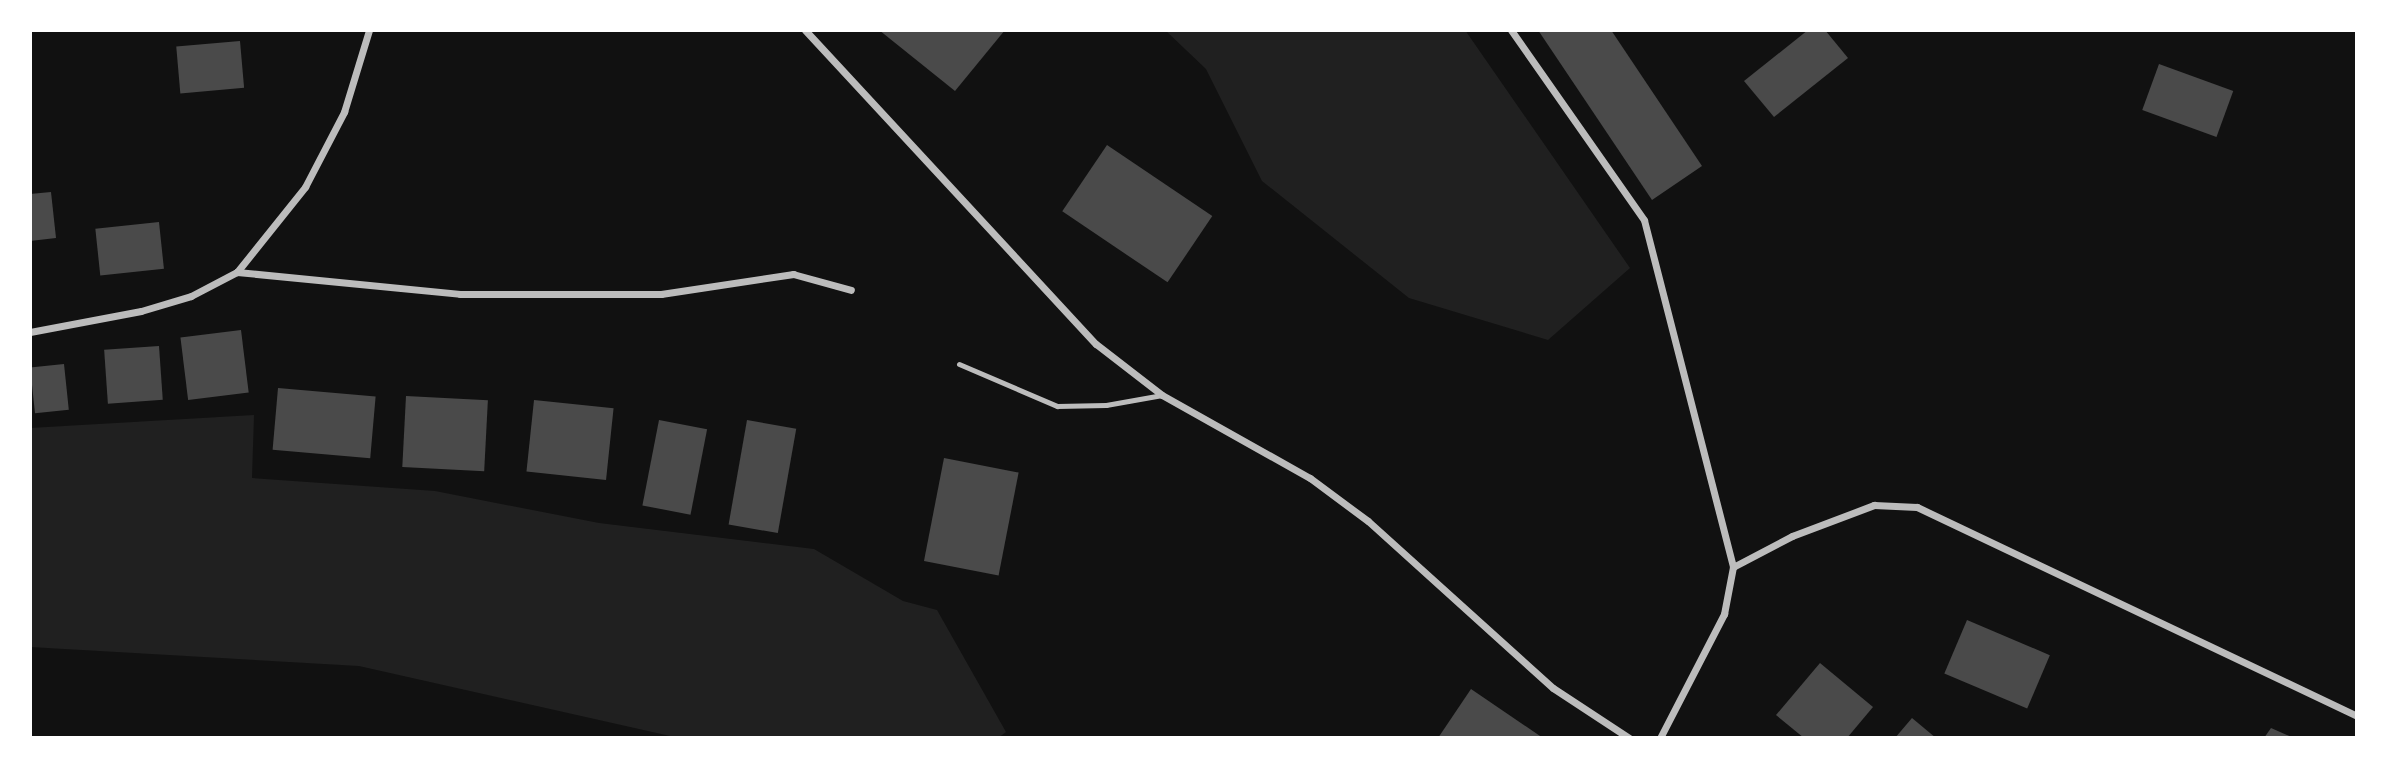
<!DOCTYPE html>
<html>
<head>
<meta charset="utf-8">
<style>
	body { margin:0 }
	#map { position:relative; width:2387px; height:768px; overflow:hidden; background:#111; font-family:Figtree,sans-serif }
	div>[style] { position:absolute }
	.green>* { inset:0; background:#202020 }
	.building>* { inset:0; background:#4a4a4a; transform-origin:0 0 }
	.service>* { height:5px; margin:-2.5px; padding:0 2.5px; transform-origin:2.5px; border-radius:2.5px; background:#bcbcbc }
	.minor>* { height:7px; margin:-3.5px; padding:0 3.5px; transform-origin:3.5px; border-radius:3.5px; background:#bcbcbc }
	span { translate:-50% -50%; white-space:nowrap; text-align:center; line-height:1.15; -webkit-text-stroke:7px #fff; paint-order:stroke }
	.frame { position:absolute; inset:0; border:32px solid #fff; pointer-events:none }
</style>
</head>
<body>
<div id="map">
	<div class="green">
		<i style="clip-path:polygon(1165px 30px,1465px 30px,1630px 268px,1548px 340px,1409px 298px,1262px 181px,1206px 69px)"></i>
		<i style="clip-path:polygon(254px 415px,252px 478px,435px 491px,599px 523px,814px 549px,903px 601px,937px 610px,1006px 732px,998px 738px,679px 738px,359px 666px,30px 647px,30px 428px)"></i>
	</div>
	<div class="building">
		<i style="clip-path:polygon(879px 30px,1005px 30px,955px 91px)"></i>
		<i style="clip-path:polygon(1538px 30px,1611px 30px,1702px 166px,1652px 200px)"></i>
		<i style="clip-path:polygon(1808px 30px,1825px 30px,1848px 58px,1774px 117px,1744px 81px)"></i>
		<i style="left:240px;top:41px;width:47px;height:64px;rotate:85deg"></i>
		<i style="left:2159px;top:64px;width:79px;height:49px;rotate:20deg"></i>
		<i style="left:1107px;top:145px;width:127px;height:80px;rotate:34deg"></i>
		<i style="clip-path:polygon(51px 192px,56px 238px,30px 241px,30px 194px)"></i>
		<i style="left:159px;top:222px;width:47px;height:64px;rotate:84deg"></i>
		<i style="left:241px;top:330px;width:63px;height:61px;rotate:83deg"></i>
		<i style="left:159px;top:346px;width:54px;height:55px;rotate:86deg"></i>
		<i style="left:64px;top:364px;width:46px;height:34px;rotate:84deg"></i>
		<i style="left:278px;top:388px;width:98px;height:62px;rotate:5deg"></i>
		<i style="left:406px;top:396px;width:82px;height:71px;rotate:3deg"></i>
		<i style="left:534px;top:400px;width:80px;height:72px;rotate:6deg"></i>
		<i style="left:659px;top:420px;width:49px;height:87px;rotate:11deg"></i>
		<i style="left:747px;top:420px;width:50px;height:106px;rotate:10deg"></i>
		<i style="left:944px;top:458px;width:76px;height:105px;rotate:11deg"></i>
		<i style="left:1967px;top:620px;width:90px;height:58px;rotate:23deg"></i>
		<i style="clip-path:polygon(1820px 663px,1873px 707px,1847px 738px,1804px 738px,1776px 715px)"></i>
		<i style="clip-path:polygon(1471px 689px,1543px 738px,1438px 738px)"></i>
		<i style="clip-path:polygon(1912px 718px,1936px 738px,1895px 738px)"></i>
		<i style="clip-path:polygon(2271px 728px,2294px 738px,2264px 738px)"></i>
	</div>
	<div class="service">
		<i style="left:959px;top:364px;width:107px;rotate:23.2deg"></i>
		<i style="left:1057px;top:406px;width:49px;rotate:-1.2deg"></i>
		<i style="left:1106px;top:405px;width:57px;rotate:-10.1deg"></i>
	</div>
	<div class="minor">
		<i style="left:805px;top:30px;width:428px;rotate:47.2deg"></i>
		<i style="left:1096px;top:344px;width:83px;rotate:37.7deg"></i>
		<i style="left:1162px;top:395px;width:170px;rotate:29.3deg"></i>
		<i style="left:1310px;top:478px;width:72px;rotate:36.6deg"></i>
		<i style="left:1368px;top:521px;width:249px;rotate:42.1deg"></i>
		<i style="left:1553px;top:688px;width:91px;rotate:33.3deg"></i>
		<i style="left:1511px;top:30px;width:232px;rotate:55deg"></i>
		<i style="left:1644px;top:220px;width:358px;rotate:75.6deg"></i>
		<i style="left:237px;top:272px;width:224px;rotate:5.6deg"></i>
		<i style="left:460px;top:294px;width:201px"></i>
		<i style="left:661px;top:294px;width:134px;rotate:-8.6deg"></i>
		<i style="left:793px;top:274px;width:60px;rotate:15.4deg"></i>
		<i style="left:30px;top:332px;width:113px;rotate:-10.7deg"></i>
		<i style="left:141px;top:311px;width:52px;rotate:-16.7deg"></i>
		<i style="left:191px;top:296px;width:52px;rotate:-27.6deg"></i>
		<i style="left:237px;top:272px;width:109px;rotate:-51.3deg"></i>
		<i style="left:305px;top:187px;width:85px;rotate:-62.5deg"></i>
		<i style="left:344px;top:112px;width:86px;rotate:-73deg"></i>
		<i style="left:1660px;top:738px;width:140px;rotate:-62.7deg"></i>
		<i style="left:1724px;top:614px;width:48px;rotate:-79.2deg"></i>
		<i style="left:1733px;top:567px;width:67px;rotate:-27.7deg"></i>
		<i style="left:1792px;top:536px;width:88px;rotate:-20.7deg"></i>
		<i style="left:1874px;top:505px;width:43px;rotate:2.7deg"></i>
		<i style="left:1917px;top:507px;width:487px;rotate:25.4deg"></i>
	</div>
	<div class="frame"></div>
</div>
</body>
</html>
